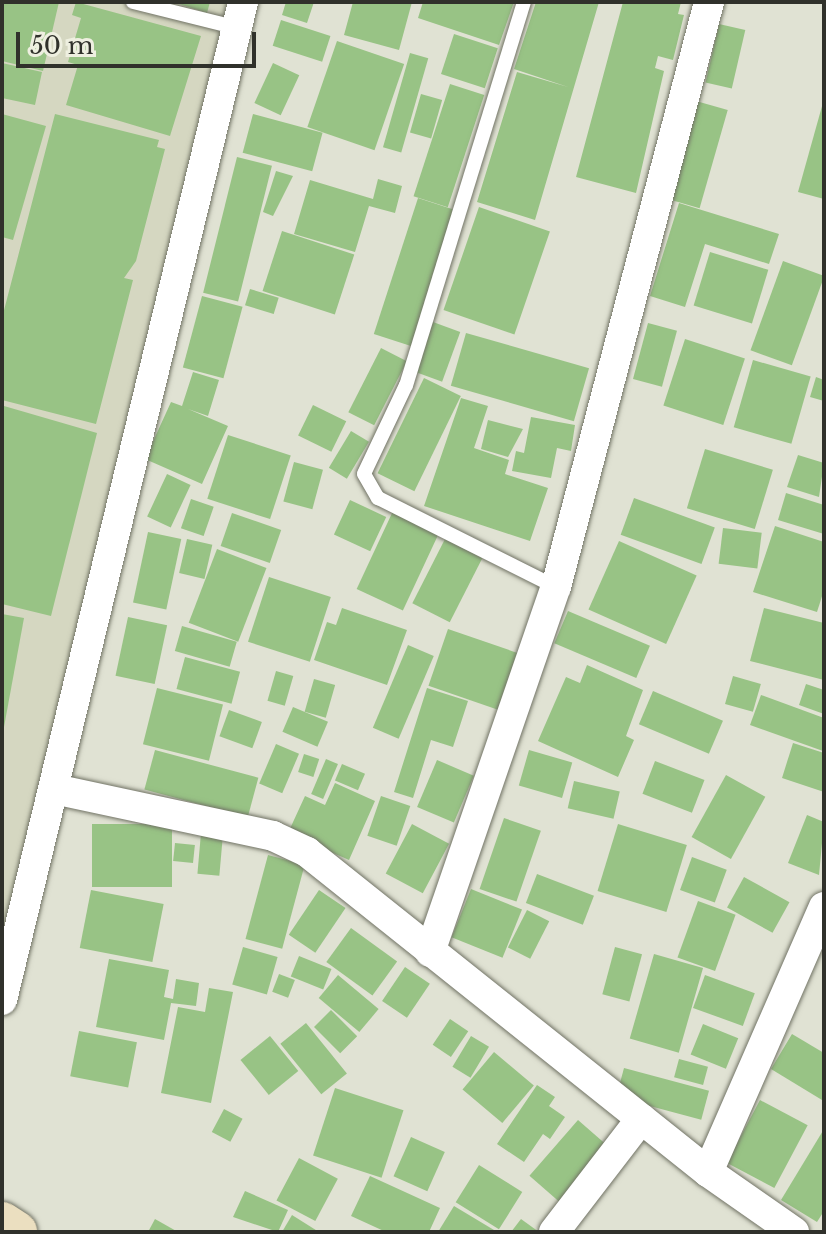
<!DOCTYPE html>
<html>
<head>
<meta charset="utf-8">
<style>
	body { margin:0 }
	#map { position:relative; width:826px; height:1234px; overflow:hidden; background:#e0e2d3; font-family:"Libre Baskerville",serif }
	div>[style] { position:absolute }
	.built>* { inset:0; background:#d5d7c1 }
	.building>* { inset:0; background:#98c385; transform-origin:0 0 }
	.roads { filter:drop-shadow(0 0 2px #717365) drop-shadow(0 0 2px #717365) }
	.service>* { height:14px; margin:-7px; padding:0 7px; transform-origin:7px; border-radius:7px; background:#fff }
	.minor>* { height:30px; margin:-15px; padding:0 15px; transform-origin:15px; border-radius:15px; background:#fff }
	.secondary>* { height:42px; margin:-21px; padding:0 21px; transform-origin:21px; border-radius:21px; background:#ebdfc0 }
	span { translate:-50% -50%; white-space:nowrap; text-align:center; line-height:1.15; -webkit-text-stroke:6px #eeefe0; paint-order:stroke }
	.frame { position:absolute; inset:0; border:4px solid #30312b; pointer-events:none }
	.scale { position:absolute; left:16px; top:32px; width:240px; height:36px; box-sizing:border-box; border:4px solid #30312b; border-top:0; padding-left:10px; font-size:24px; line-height:28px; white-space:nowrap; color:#30312b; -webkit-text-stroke:6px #eeefe0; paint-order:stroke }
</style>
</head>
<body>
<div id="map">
	<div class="built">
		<i style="clip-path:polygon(2px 2px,231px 2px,2px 980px)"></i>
	</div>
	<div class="building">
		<i style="clip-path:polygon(2px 2px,59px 2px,43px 71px,2px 61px)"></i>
		<i style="clip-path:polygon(76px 2px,201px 36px,170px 136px,66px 105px,78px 65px,68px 62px,81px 18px,72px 15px)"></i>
		<i style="clip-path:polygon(173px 2px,210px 2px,207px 13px)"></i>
		<i style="clip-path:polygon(286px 2px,314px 2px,307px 23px,282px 15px)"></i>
		<i style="clip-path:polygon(353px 2px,412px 2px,399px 50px,344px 35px)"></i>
		<i style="clip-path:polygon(423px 2px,514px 2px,499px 45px,418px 18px)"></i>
		<i style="clip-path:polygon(536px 2px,599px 2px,535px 220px,477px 202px,517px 72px,568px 87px,514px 69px)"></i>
		<i style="clip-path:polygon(623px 2px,681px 2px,678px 14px,684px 15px,673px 60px,658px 56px,655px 68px,664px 71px,636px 193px,576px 177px)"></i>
		<i style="left:281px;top:20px;width:52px;height:27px;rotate:18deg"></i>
		<i style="left:719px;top:24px;width:27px;height:60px;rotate:13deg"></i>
		<i style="left:454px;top:34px;width:46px;height:42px;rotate:18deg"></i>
		<i style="left:337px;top:41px;width:71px;height:91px;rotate:19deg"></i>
		<i style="left:410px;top:53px;width:19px;height:98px;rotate:16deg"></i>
		<i style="clip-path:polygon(2px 63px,42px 72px,35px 105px,2px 98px)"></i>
		<i style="left:273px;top:63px;width:29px;height:44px;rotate:25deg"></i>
		<i style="left:450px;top:84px;width:36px;height:118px;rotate:18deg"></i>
		<i style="left:421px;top:94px;width:22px;height:40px;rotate:16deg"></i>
		<i style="clip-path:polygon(824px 99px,824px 199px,798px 192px)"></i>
		<i style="left:696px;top:101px;width:33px;height:102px;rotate:16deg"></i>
		<i style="clip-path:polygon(2px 114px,46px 126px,13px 240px,2px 237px)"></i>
		<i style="clip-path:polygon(55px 114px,159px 140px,157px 147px,165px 149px,136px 261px,124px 278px,133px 280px,96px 424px,2px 400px,2px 318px)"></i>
		<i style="left:253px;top:114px;width:72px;height:40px;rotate:15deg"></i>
		<i style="left:237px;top:157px;width:36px;height:140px;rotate:14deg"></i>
		<i style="clip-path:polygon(276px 171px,293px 176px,273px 216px,263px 212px)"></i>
		<i style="clip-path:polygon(378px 179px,402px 186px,395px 213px,369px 206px,355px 252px,294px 234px,310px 180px,373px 199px)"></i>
		<i style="left:418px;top:198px;width:39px;height:143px;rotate:18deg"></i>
		<i style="clip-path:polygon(679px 203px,779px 234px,769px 264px,705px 244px,685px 307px,650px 296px)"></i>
		<i style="left:479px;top:207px;width:75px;height:109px;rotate:19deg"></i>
		<i style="left:282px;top:231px;width:76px;height:63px;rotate:18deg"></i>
		<i style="left:710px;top:252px;width:61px;height:56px;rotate:17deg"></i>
		<i style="left:783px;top:261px;width:44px;height:95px;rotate:20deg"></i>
		<i style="left:250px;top:289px;width:30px;height:17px;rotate:17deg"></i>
		<i style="left:202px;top:296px;width:42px;height:74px;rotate:15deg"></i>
		<i style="left:433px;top:322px;width:29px;height:53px;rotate:20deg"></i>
		<i style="left:648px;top:323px;width:30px;height:58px;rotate:15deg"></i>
		<i style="left:466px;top:333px;width:128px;height:55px;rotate:16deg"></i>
		<i style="left:685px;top:339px;width:63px;height:70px;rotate:18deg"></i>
		<i style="left:381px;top:348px;width:29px;height:72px;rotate:27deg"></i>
		<i style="left:753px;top:360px;width:60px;height:70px;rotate:16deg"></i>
		<i style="clip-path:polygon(193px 372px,219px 380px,208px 416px,188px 409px,228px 426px,202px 484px,145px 459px,171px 402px,182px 406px)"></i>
		<i style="clip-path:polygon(816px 377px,824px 380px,824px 401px,810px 397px)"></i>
		<i style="left:424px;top:378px;width:41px;height:106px;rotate:26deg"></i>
		<i style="clip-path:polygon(461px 398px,488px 406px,474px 448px,509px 460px,505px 474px,548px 488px,530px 541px,424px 506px)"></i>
		<i style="left:313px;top:405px;width:37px;height:34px;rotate:26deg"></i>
		<i style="clip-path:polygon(4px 406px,97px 433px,51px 616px,2px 604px)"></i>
		<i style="clip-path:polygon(531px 417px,575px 425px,571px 451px,557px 448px,551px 478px,512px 471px,516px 451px,524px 453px)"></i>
		<i style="clip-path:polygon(488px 420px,523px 429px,508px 457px,481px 449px)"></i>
		<i style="left:351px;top:431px;width:21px;height:43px;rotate:31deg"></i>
		<i style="left:228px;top:435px;width:66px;height:67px;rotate:18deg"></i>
		<i style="left:705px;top:449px;width:71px;height:62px;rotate:17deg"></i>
		<i style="clip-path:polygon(798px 455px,824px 463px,819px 497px,787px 487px)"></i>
		<i style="left:294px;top:462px;width:30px;height:41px;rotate:15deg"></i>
		<i style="left:167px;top:474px;width:26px;height:47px;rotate:25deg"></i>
		<i style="clip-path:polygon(786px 493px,824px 505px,824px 534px,778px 520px)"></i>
		<i style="left:634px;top:498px;width:86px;height:39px;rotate:20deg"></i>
		<i style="left:191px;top:499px;width:24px;height:31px;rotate:19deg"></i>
		<i style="left:350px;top:500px;width:40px;height:38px;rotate:25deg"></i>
		<i style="left:393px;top:511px;width:51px;height:86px;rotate:25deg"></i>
		<i style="left:232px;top:513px;width:52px;height:35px;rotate:19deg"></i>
		<i style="clip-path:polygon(775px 526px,824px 542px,824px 590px,817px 612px,753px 592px)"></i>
		<i style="left:723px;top:528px;width:39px;height:36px;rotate:7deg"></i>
		<i style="left:148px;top:532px;width:34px;height:72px;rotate:12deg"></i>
		<i style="left:187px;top:539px;width:26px;height:35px;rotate:13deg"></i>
		<i style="left:445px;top:539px;width:42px;height:72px;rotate:27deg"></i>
		<i style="left:619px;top:541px;width:85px;height:75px;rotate:24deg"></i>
		<i style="left:217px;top:549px;width:53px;height:79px;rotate:21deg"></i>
		<i style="left:269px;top:577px;width:65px;height:68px;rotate:18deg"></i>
		<i style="clip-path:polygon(342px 608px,407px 630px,387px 685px,314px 660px,327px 622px,336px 625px)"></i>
		<i style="clip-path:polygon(764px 608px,824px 623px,824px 680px,750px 661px)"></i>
		<i style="left:568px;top:611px;width:89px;height:35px;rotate:23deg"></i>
		<i style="clip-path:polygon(2px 614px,24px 618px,4px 727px,2px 727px)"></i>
		<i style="left:128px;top:617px;width:40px;height:60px;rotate:12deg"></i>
		<i style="left:182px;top:626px;width:57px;height:26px;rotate:16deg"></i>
		<i style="left:448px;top:629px;width:75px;height:60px;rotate:19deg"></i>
		<i style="left:408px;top:645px;width:28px;height:90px;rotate:23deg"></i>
		<i style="left:185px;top:657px;width:57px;height:33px;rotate:15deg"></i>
		<i style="clip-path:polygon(587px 665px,643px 690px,626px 736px,634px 740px,618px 777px,538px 741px,566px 677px,580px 683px)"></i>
		<i style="left:276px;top:671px;width:18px;height:31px;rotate:16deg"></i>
		<i style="left:733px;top:676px;width:29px;height:29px;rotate:16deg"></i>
		<i style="left:314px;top:679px;width:22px;height:34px;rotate:16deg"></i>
		<i style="clip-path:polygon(806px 684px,824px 690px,824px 714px,799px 705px)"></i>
		<i style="left:157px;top:688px;width:68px;height:58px;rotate:14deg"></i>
		<i style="clip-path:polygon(427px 688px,468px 701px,453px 747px,431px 740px,413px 798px,394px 792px)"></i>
		<i style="left:653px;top:691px;width:76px;height:36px;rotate:23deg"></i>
		<i style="clip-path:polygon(761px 695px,824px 718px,823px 751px,750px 725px)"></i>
		<i style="left:293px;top:707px;width:38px;height:27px;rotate:23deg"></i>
		<i style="left:229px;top:710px;width:35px;height:28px;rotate:20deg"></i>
		<i style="clip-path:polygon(793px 743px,824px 753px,824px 792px,782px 778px)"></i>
		<i style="left:276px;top:744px;width:25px;height:43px;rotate:23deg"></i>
		<i style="left:155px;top:750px;width:107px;height:41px;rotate:15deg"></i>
		<i style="left:529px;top:750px;width:45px;height:37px;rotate:16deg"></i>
		<i style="left:304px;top:754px;width:16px;height:19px;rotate:18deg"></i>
		<i style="left:326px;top:759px;width:13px;height:38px;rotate:23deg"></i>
		<i style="left:437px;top:760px;width:40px;height:51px;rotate:23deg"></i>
		<i style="left:655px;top:761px;width:53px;height:35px;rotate:21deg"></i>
		<i style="left:342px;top:764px;width:25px;height:18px;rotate:23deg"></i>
		<i style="left:726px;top:775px;width:45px;height:71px;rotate:29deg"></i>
		<i style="left:574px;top:781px;width:47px;height:28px;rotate:13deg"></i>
		<i style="clip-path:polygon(335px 783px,375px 801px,349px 860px,288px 833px,305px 796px,325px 805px)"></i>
		<i style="left:381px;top:796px;width:31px;height:42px;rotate:19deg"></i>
		<i style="clip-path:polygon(807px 815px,824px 822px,819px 875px,788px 863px)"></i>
		<i style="left:504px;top:818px;width:39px;height:75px;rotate:19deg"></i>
		<i style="left:92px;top:824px;width:80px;height:63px"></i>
		<i style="left:412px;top:824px;width:42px;height:56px;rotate:28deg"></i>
		<i style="left:618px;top:824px;width:72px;height:70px;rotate:17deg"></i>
		<i style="left:201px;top:833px;width:22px;height:41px;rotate:5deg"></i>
		<i style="left:175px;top:843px;width:20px;height:18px;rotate:6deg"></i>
		<i style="left:268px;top:855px;width:38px;height:87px;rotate:15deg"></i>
		<i style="left:692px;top:857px;width:37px;height:35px;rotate:20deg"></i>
		<i style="left:537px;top:874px;width:61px;height:31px;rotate:21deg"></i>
		<i style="left:744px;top:877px;width:52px;height:35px;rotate:29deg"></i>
		<i style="left:471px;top:889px;width:55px;height:52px;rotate:22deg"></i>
		<i style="left:91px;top:890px;width:74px;height:59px;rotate:11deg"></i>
		<i style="left:319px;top:890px;width:32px;height:54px;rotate:34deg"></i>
		<i style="left:698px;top:901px;width:40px;height:60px;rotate:20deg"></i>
		<i style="left:527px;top:910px;width:25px;height:42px;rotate:27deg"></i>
		<i style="left:351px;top:928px;width:57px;height:42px;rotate:36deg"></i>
		<i style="left:243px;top:947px;width:36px;height:39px;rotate:16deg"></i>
		<i style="left:615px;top:947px;width:28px;height:49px;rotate:15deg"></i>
		<i style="left:654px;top:954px;width:51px;height:88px;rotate:16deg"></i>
		<i style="left:299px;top:956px;width:35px;height:22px;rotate:22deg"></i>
		<i style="clip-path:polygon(109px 959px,169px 970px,164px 997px,173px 999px,176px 979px,199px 983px,196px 1006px,171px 1003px,164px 1040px,96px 1027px)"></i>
		<i style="left:405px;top:967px;width:30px;height:41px;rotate:34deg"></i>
		<i style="left:279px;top:974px;width:17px;height:19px;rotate:21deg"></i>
		<i style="left:338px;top:975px;width:53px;height:30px;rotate:40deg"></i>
		<i style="left:705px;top:975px;width:53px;height:35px;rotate:20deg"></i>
		<i style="clip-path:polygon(209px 988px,233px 992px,211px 1103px,161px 1093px,178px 1007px,205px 1012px)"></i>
		<i style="left:331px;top:1010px;width:37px;height:24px;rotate:45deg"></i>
		<i style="left:450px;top:1019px;width:22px;height:31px;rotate:34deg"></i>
		<i style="left:306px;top:1023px;width:65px;height:33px;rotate:51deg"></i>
		<i style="left:703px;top:1024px;width:38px;height:33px;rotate:22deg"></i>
		<i style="left:79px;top:1031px;width:59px;height:46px;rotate:11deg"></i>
		<i style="clip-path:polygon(792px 1034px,824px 1053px,822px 1100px,771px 1069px)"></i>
		<i style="left:270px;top:1036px;width:45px;height:38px;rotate:51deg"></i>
		<i style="left:471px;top:1036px;width:21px;height:36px;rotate:31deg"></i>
		<i style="left:494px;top:1052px;width:52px;height:49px;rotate:40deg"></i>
		<i style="left:679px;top:1059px;width:30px;height:19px;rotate:15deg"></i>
		<i style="left:624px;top:1068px;width:88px;height:30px;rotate:15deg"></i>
		<i style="clip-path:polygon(537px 1085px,555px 1097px,549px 1106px,565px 1117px,550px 1139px,543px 1134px,524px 1162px,497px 1144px)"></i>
		<i style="left:335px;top:1088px;width:72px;height:71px;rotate:18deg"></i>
		<i style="left:760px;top:1100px;width:54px;height:71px;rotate:28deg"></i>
		<i style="left:224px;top:1109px;width:21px;height:26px;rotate:28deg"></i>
		<i style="left:578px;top:1120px;width:41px;height:74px;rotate:41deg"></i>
		<i style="clip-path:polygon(824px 1129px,824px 1211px,817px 1222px,781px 1200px)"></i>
		<i style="left:411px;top:1137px;width:37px;height:43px;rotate:24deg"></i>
		<i style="left:299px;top:1158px;width:44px;height:48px;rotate:28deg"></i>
		<i style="left:479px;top:1165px;width:51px;height:44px;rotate:32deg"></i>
		<i style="clip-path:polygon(370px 1176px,440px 1208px,429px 1232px,386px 1232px,351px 1216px)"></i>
		<i style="clip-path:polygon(245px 1191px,288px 1210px,278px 1232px,233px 1217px)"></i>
		<i style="clip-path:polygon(454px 1206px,494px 1230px,492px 1232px,438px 1232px)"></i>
		<i style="clip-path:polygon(292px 1215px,319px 1232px,282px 1232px)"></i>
		<i style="clip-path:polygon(155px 1219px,178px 1232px,148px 1232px)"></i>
		<i style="clip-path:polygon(521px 1219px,539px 1232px,511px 1232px)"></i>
	</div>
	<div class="roads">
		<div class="service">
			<i style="left:133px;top:2px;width:108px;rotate:13.9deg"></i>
			<i style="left:524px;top:2px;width:401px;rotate:107.1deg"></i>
			<i style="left:406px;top:385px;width:98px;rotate:115.3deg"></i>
			<i style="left:364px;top:474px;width:28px;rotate:60deg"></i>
			<i style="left:378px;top:498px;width:199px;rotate:26.6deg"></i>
		</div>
		<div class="minor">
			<i style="left:54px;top:789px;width:224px;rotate:12.1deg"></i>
			<i style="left:273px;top:836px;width:38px;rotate:25deg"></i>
			<i style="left:307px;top:852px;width:513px;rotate:38.59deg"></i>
			<i style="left:708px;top:1172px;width:105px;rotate:34.9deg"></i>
			<i style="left:430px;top:952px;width:386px;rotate:-71deg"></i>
			<i style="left:556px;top:587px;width:605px;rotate:-75.34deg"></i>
			<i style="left:2px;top:1000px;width:1027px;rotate:-76.42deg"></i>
			<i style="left:708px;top:1172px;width:289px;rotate:-66.4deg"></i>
			<i style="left:554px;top:1232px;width:143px;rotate:-52.4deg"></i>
		</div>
		<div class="secondary">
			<i style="left:2px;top:1223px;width:17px;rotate:33deg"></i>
		</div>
	</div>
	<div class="frame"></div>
	<div class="scale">50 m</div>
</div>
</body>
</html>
